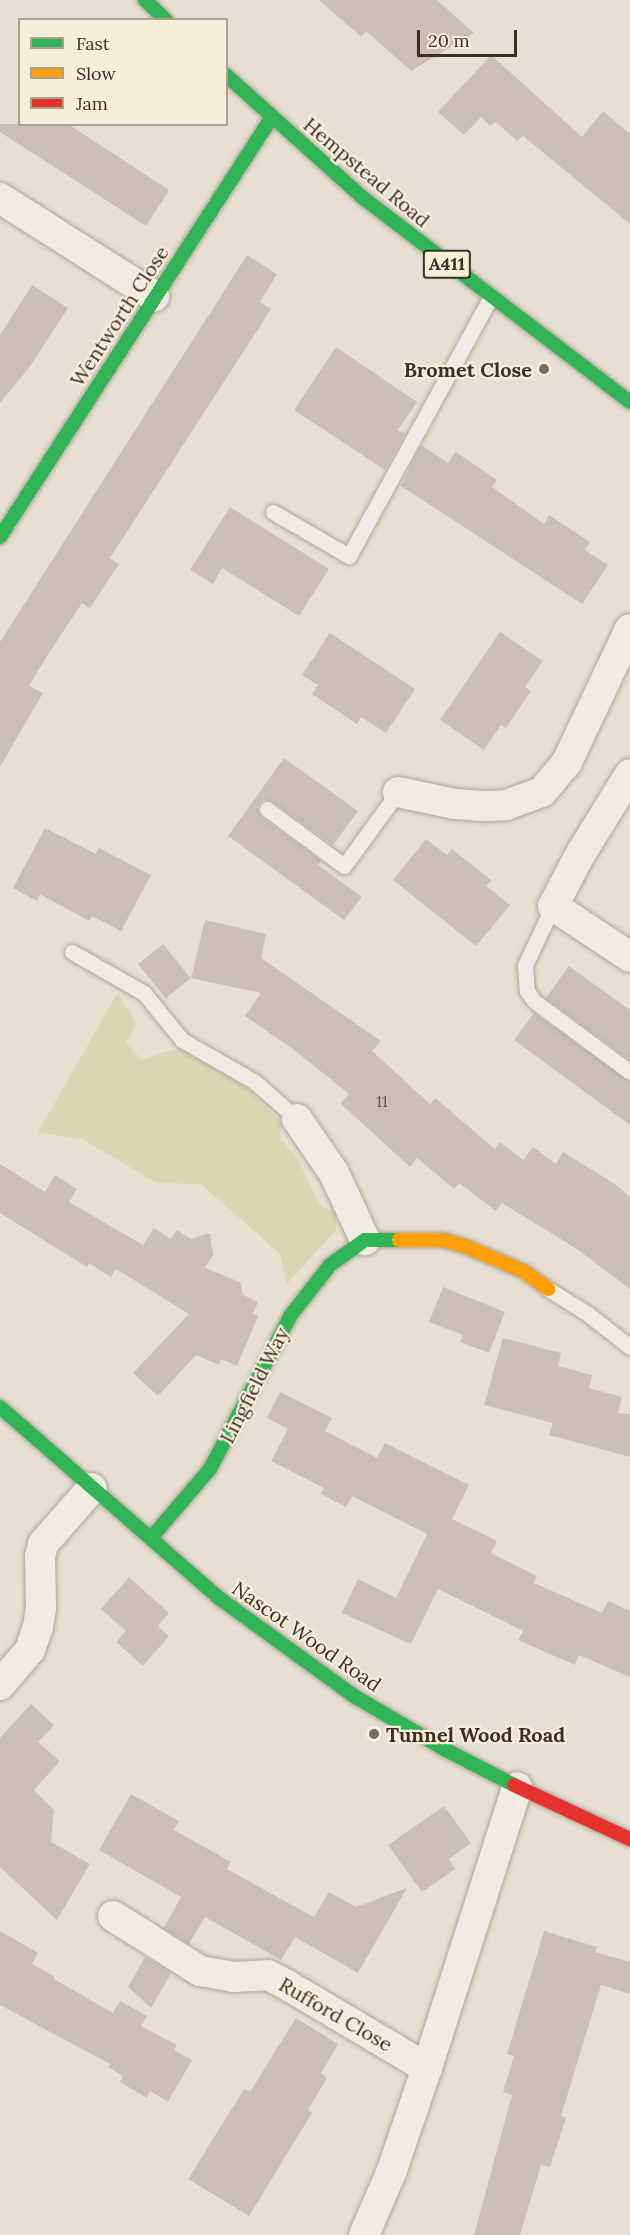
<!DOCTYPE html>
<html>
<head>
<meta charset="utf-8">
<style>
	body { margin:0 }
	#map { position:relative; width:630px; height:2235px; overflow:hidden; background:#e7e0d1; font-family:Lora,serif }
	div>[style] { position:absolute }
	.green>* { inset:0; background:#d6d7b3 }
	.building>* { inset:0; background:#cbbfb2; transform-origin:0 0 }
	.roads { filter:drop-shadow(0 0 2px #ada599) drop-shadow(0 0 2px #ada599) }
	.lane>* { height:15px; margin:-7.5px; padding:0 7.5px; transform-origin:7.5px; border-radius:7.5px; background:#efebe3 }
	.street>* { height:30px; margin:-15px; padding:0 15px; transform-origin:15px; border-radius:15px; background:#efebe3 }
	.fast>* { height:14px; margin:-7px; padding:0 7px; transform-origin:7px; border-radius:7px; background:#30b455 }
	.slow>* { height:14px; margin:-7px; padding:0 7px; transform-origin:7px; border-radius:7px; background:#ff9f0a }
	.jam>* { height:14px; margin:-7px; padding:0 7px; transform-origin:7px; border-radius:7px; background:#e5322d }
	.dots>* { width:16px; height:16px; translate:-50% -50%; box-sizing:border-box; border:3px solid #f7eed8; border-radius:50% }
	span { translate:-50% -50%; white-space:nowrap; text-align:center; line-height:1.15; -webkit-text-stroke:4.5px #f7eed8; paint-order:stroke }
	.number-label { font-size:16px; color:#605244 }
	.number-label span { -webkit-text-stroke-width:0 }
	.shield-label span { padding:2px 4px; background:#f7eed8; border:2px solid; border-radius:4px; -webkit-text-stroke-width:0 }
	.shield-label { font-size:18px; color:#3d2e20; font-weight:700 }
	.street-label { font-size:20px; color:#3d2e20 }
	.poi-label { font-size:20px; color:#3d2e20; font-weight:700 }
	.right { translate:-100% -50%; text-align:right }
	.left { translate:0 -50%; text-align:left }
	.legend { position:absolute; left:18px; top:18px; width:210px; height:108px; box-sizing:border-box; background:#f7eed8; border:2px solid #ada18e; margin:0; padding:8px 10px; list-style:none; font-size:18px; color:#3d2e20 }
	.legend li { display:flex; align-items:center; gap:12px; height:30px }
	.legend b { width:30px; border:2px solid #ada18e }
	.scale { position:absolute; left:417px; top:30px; width:100px; height:27px; box-sizing:border-box; border:3px solid #3d2e20; border-top:0; padding-left:8px; font-size:18px; line-height:21px; white-space:nowrap; color:#3d2e20; -webkit-text-stroke:4px #f7eed8; paint-order:stroke }
</style>
</head>
<body>
<div id="map">
	<div class="green">
		<i style="clip-path:polygon(117px 994px,135px 1020px,135px 1028px,125px 1042px,142px 1060px,166px 1051px,183px 1050px,237px 1078px,280px 1121px,281px 1139px,298px 1159px,320px 1206px,336px 1213px,336px 1230px,287px 1284px,280px 1254px,201px 1184px,157px 1183px,84px 1140px,38px 1132px)"></i>
	</div>
	<div class="building">
		<i style="clip-path:polygon(319px 0,437px 0,474px 33px,411px 71px,366px 31px,361px 37px)"></i>
		<i style="clip-path:polygon(491px 55px,582px 137px,603px 111px,630px 134px,630px 224px,523px 136px,517px 141px,496px 122px,490px 126px,481px 117px,464px 135px,438px 112px)"></i>
		<i style="clip-path:polygon(0 124px,68px 124px,169px 190px,146px 226px,0 132px)"></i>
		<i style="clip-path:polygon(247px 255px,277px 274px,260px 302px,271px 309px,110px 558px,119px 564px,90px 608px,82px 603px,47px 656px,29px 686px,43px 693px,0 767px,0 642px)"></i>
		<i style="clip-path:polygon(32px 285px,68px 308px,29px 368px,0 403px,0 335px)"></i>
		<i style="clip-path:polygon(336px 347px,417px 402px,398px 430px,405px 434px,385px 470px,294px 410px)"></i>
		<i style="clip-path:polygon(421px 445px,448px 463px,456px 452px,497px 480px,492px 487px,544px 524px,549px 515px,590px 542px,585px 550px,608px 565px,582px 604px,401px 486px)"></i>
		<i style="clip-path:polygon(230px 507px,329px 569px,299px 616px,222px 568px,213px 584px,190px 570px)"></i>
		<i style="clip-path:polygon(500px 632px,543px 661px,525px 687px,531px 691px,506px 728px,501px 725px,484px 750px,440px 720px)"></i>
		<i style="clip-path:polygon(330px 633px,415px 689px,386px 733px,361px 717px,357px 724px,312px 694px,318px 685px,302px 675px)"></i>
		<i style="clip-path:polygon(284px 758px,358px 811px,333px 845px,272px 801px,263px 800px,257px 807px,261px 817px,321px 861px,318px 865px,362px 897px,344px 920px,228px 836px)"></i>
		<i style="clip-path:polygon(45px 828px,96px 854px,99px 848px,151px 875px,121px 931px,92px 916px,89px 921px,40px 894px,37px 901px,13px 888px)"></i>
		<i style="clip-path:polygon(426px 839px,447px 855px,452px 849px,491px 880px,486px 886px,510px 905px,476px 946px,393px 880px)"></i>
		<i style="clip-path:polygon(205px 920px,266px 934px,261px 958px,381px 1041px,372px 1051px,430px 1104px,435px 1098px,495px 1149px,500px 1142px,523px 1160px,533px 1147px,556px 1164px,563px 1152px,615px 1184px,630px 1197px,630px 1289px,577px 1249px,502px 1203px,496px 1211px,459px 1183px,454px 1189px,417px 1158px,410px 1167px,340px 1103px,349px 1094px,293px 1049px,245px 1016px,261px 993px,191px 978px)"></i>
		<i style="left:163px;top:944px;width:44px;height:32px;rotate:51deg"></i>
		<i style="clip-path:polygon(569px 966px,630px 1010px,630px 1060px,546px 998px)"></i>
		<i style="clip-path:polygon(534px 1013px,630px 1082px,630px 1125px,514px 1040px)"></i>
		<i style="clip-path:polygon(0 1164px,45px 1192px,55px 1175px,77px 1189px,69px 1202px,143px 1245px,154px 1228px,171px 1239px,177px 1230px,191px 1239px,210px 1233px,213px 1255px,205px 1268px,240px 1282px,243px 1295px,258px 1302px,253px 1314px,258px 1316px,237px 1366px,221px 1359px,219px 1365px,196px 1355px,158px 1396px,133px 1373px,189px 1314px,116px 1269px,111px 1277px,89px 1263px,87px 1267px,0 1213px)"></i>
		<i style="clip-path:polygon(443px 1287px,505px 1312px,489px 1353px,460px 1342px,463px 1335px,429px 1322px)"></i>
		<i style="clip-path:polygon(503px 1338px,561px 1353px,558px 1366px,592px 1375px,589px 1388px,622px 1397px,618px 1413px,630px 1414px,630px 1457px,549px 1435px,553px 1423px,484px 1405px)"></i>
		<i style="clip-path:polygon(280px 1392px,332px 1418px,325px 1431px,377px 1458px,385px 1443px,469px 1485px,452px 1519px,497px 1541px,491px 1553px,537px 1576px,534px 1583px,602px 1613px,608px 1601px,630px 1611px,630px 1677px,579px 1655px,575px 1665px,518px 1640px,523px 1631px,438px 1589px,411px 1644px,342px 1613px,358px 1579px,396px 1598px,427px 1534px,352px 1496px,346px 1507px,321px 1494px,324px 1488px,271px 1461px,288px 1429px,267px 1418px)"></i>
		<i style="clip-path:polygon(129px 1577px,169px 1613px,158px 1626px,169px 1636px,143px 1666px,116px 1642px,126px 1631px,101px 1609px)"></i>
		<i style="clip-path:polygon(31px 1704px,54px 1725px,38px 1742px,60px 1761px,34px 1790px,54px 1810px,51px 1842px,90px 1864px,57px 1920px,0 1867px,0 1738px)"></i>
		<i style="clip-path:polygon(131px 1794px,179px 1821px,174px 1830px,231px 1862px,227px 1869px,314px 1917px,329px 1892px,356px 1907px,407px 1888px,358px 1973px,295px 1937px,281px 1960px,205px 1917px,189px 1944px,164px 1928px,181px 1897px,99px 1850px)"></i>
		<i style="clip-path:polygon(444px 1806px,471px 1843px,449px 1859px,455px 1869px,422px 1892px,388px 1845px)"></i>
		<i style="clip-path:polygon(0 1931px,38px 1953px,32px 1964px,55px 1977px,54px 1979px,113px 2013px,120px 2001px,147px 2016px,141px 2026px,177px 2045px,174px 2050px,192px 2060px,168px 2102px,150px 2091px,147px 2098px,120px 2082px,123px 2076px,108px 2067px,110px 2064px,0 2005px)"></i>
		<i style="clip-path:polygon(544px 1931px,597px 1947px,595px 1952px,630px 1962px,630px 1994px,601px 1985px,561px 2116px,566px 2118px,550px 2167px,541px 2165px,520px 2235px,474px 2235px,512px 2095px,503px 2092px,514px 2056px,507px 2054px)"></i>
		<i style="clip-path:polygon(145px 1957px,171px 1973px,151px 2008px,128px 1987px)"></i>
		<i style="clip-path:polygon(296px 2018px,338px 2044px,321px 2073px,327px 2078px,308px 2110px,312px 2113px,249px 2216px,188px 2179px,244px 2089px,250px 2092px)"></i>
	</div>
	<div class="roads">
		<div class="lane">
			<i style="left:273px;top:512px;width:88px;rotate:30.1deg"></i>
			<i style="left:349px;top:556px;width:295px;rotate:-61.3deg"></i>
			<i style="left:267px;top:809px;width:96px;rotate:36.5deg"></i>
			<i style="left:344px;top:866px;width:92px;rotate:-53.9deg"></i>
			<i style="left:553px;top:906px;width:65px;rotate:115.4deg"></i>
			<i style="left:525px;top:965px;width:26px;rotate:86deg"></i>
			<i style="left:527px;top:991px;width:12px;rotate:55deg"></i>
			<i style="left:534px;top:1001px;width:119px;rotate:36.5deg"></i>
			<i style="left:72px;top:952px;width:83px;rotate:29.7deg"></i>
			<i style="left:144px;top:993px;width:60px;rotate:51deg"></i>
			<i style="left:182px;top:1040px;width:84px;rotate:29.9deg"></i>
			<i style="left:255px;top:1082px;width:56px;rotate:41.4deg"></i>
			<i style="left:548px;top:1289px;width:47px;rotate:32deg"></i>
			<i style="left:588px;top:1314px;width:53px;rotate:38.2deg"></i>
		</div>
		<div class="street">
			<i style="left:0;top:198px;width:183px;rotate:32.5deg"></i>
			<i style="left:630px;top:774px;width:93px;rotate:121.8deg"></i>
			<i style="left:581px;top:853px;width:60px;rotate:117.8deg"></i>
			<i style="left:553px;top:906px;width:92px;rotate:33.5deg"></i>
			<i style="left:398px;top:792px;width:58px;rotate:11.9deg"></i>
			<i style="left:455px;top:804px;width:28px;rotate:4deg"></i>
			<i style="left:483px;top:806px;width:23px;rotate:-2deg"></i>
			<i style="left:506px;top:805px;width:38px;rotate:-20deg"></i>
			<i style="left:542px;top:792px;width:39px;rotate:-50deg"></i>
			<i style="left:567px;top:762px;width:147px;rotate:-64.7deg"></i>
			<i style="left:297px;top:1119px;width:65px;rotate:55.6deg"></i>
			<i style="left:334px;top:1173px;width:74px;rotate:65.2deg"></i>
			<i style="left:0;top:1685px;width:46px;rotate:-49.4deg"></i>
			<i style="left:30px;top:1650px;width:24px;rotate:-71deg"></i>
			<i style="left:38px;top:1627px;width:19px;rotate:-81deg"></i>
			<i style="left:41px;top:1608px;width:51px;rotate:-91.1deg"></i>
			<i style="left:40px;top:1557px;width:13px;rotate:-77deg"></i>
			<i style="left:43px;top:1544px;width:74px;rotate:-48.8deg"></i>
			<i style="left:113px;top:1916px;width:103px;rotate:32.3deg"></i>
			<i style="left:200px;top:1971px;width:35px;rotate:10deg"></i>
			<i style="left:234px;top:1977px;width:34px;rotate:-3deg"></i>
			<i style="left:268px;top:1975px;width:21px;rotate:28deg"></i>
			<i style="left:287px;top:1985px;width:163px;rotate:30.7deg"></i>
			<i style="left:364px;top:2235px;width:68px;rotate:-66.5deg"></i>
			<i style="left:391px;top:2173px;width:111px;rotate:-71.1deg"></i>
			<i style="left:427px;top:2068px;width:295px;rotate:-72.2deg"></i>
		</div>
		<div class="fast">
			<i style="left:145px;top:0;width:29px;rotate:44deg"></i>
			<i style="left:226px;top:75px;width:183px;rotate:41.9deg"></i>
			<i style="left:362px;top:197px;width:337px;rotate:37.4deg"></i>
			<i style="left:0;top:537px;width:500px;rotate:-57.07deg"></i>
			<i style="left:0;top:1407px;width:291px;rotate:41.1deg"></i>
			<i style="left:219px;top:1598px;width:167px;rotate:36deg"></i>
			<i style="left:354px;top:1696px;width:107px;rotate:30.4deg"></i>
			<i style="left:446px;top:1750px;width:76px;rotate:27.2deg"></i>
			<i style="left:151px;top:1538px;width:91px;rotate:-49.5deg"></i>
			<i style="left:210px;top:1469px;width:174px;rotate:-62.3deg"></i>
			<i style="left:291px;top:1315px;width:63px;rotate:-52deg"></i>
			<i style="left:330px;top:1265px;width:43px;rotate:-35.5deg"></i>
			<i style="left:365px;top:1240px;width:34px"></i>
		</div>
		<div class="slow">
			<i style="left:399px;top:1240px;width:44px"></i>
			<i style="left:443px;top:1240px;width:25px;rotate:16deg"></i>
			<i style="left:467px;top:1247px;width:63px;rotate:23.3deg"></i>
			<i style="left:525px;top:1272px;width:29px;rotate:36deg"></i>
		</div>
		<div class="jam">
			<i style="left:514px;top:1785px;width:128px;rotate:25deg"></i>
		</div>
	</div>
	<div class="dots">
		<i style="left:544px;top:369px;background:#786c5e"></i>
		<i style="left:374px;top:1734px;background:#786c5e"></i>
	</div>
	<div class="number-label">
		<span style="left:382px;top:1101px">11</span>
	</div>
	<div class="shield-label">
		<span style="left:447px;top:264px">A411</span>
	</div>
	<div class="street-label">
		<span style="left:367px;top:172px;rotate:40deg">Hempstead Road</span>
		<span style="left:119px;top:316px;rotate:-57deg">Wentworth Close</span>
		<span style="left:254px;top:1385px;rotate:-63deg">Lingfield Way</span>
		<span style="left:307px;top:1636px;rotate:35deg">Nascot Wood Road</span>
		<span style="left:336px;top:2014px;rotate:30deg">Rufford Close</span>
	</div>
	<div class="poi-label">
		<span class="right" style="left:532px;top:369px">Bromet Close</span>
		<span class="left" style="left:386px;top:1734px">Tunnel Wood Road</span>
	</div>
	<ul class="legend">
	<li><b style="height:8px;background:#30b455"></b>Fast</li>
	<li><b style="height:8px;background:#ff9f0a"></b>Slow</li>
	<li><b style="height:8px;background:#e5322d"></b>Jam</li>
	</ul>
	<div class="scale">20 m</div>
</div>
</body>
</html>
